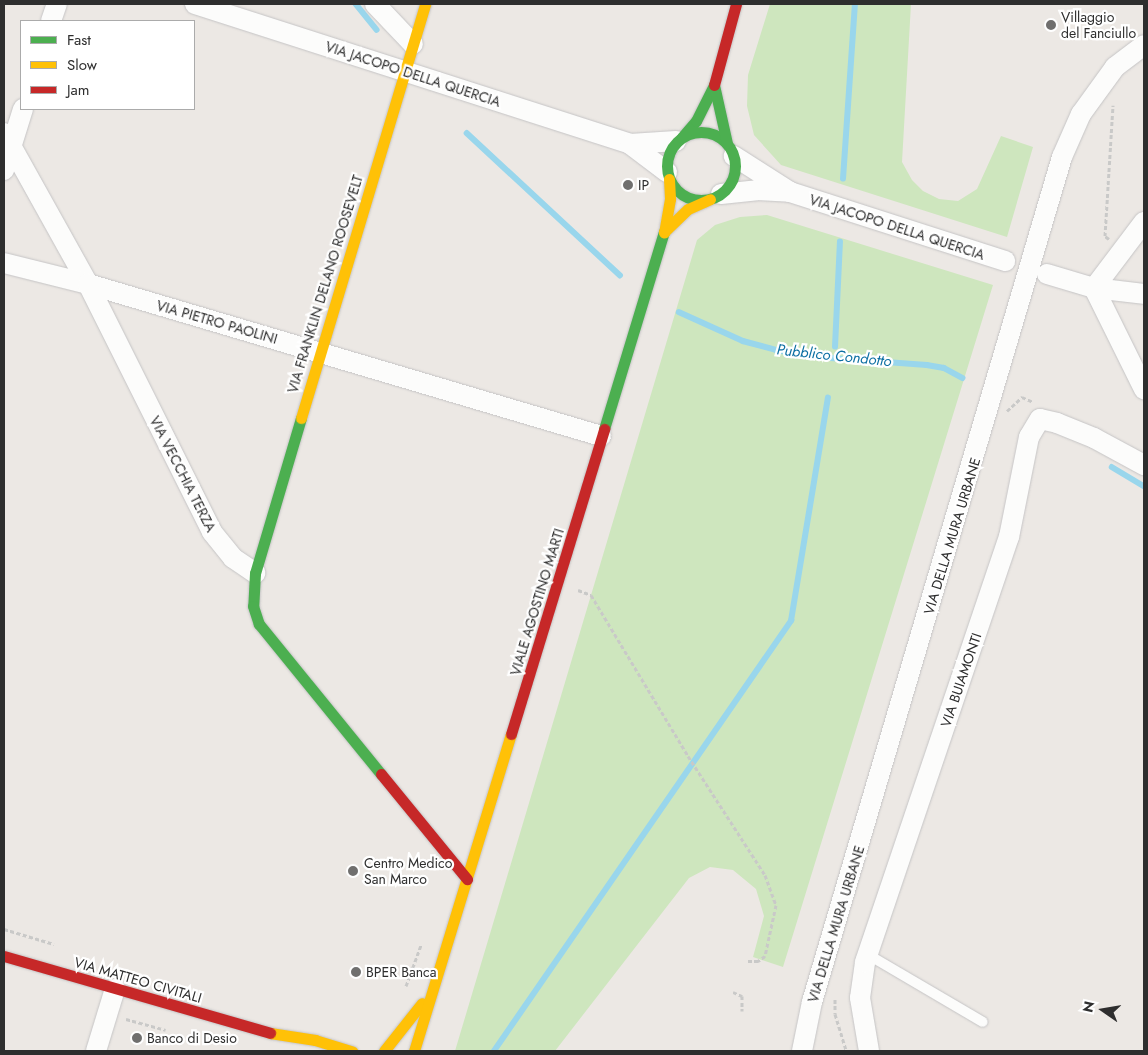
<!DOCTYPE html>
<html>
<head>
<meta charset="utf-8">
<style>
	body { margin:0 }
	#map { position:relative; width:1148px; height:1055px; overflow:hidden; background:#ece8e4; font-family:Jost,sans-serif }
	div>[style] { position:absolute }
	.green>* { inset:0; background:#cee6be }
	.stream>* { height:5.5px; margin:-2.75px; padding:0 2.75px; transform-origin:2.75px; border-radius:2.75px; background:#99d6ec }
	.path>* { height:3px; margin-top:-1.5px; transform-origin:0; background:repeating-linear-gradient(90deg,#c9c9c8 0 4px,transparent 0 6.5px) }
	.roads { filter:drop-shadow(0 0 1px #c5c4c5) drop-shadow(0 0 1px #c5c4c5) }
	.lane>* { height:10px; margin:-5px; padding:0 5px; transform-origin:5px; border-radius:5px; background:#fcfcfb }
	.street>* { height:20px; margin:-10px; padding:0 10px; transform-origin:10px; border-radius:10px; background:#fcfcfb }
	.fast>* { height:11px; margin:-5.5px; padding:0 5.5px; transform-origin:5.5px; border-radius:5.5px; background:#4caf50 }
	.fast>.ring { margin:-5.5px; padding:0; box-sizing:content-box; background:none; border:11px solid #4caf50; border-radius:50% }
	.slow>* { height:11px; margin:-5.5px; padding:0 5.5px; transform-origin:5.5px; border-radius:5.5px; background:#ffc107 }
	.jam>* { height:11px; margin:-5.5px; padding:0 5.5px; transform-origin:5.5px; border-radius:5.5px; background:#c62828 }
	.dots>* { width:14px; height:14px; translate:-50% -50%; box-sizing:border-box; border:2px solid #fff; border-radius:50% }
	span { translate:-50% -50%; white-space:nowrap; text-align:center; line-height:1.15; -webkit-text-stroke:4.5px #fff; paint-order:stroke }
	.poi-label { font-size:14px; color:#2e2e2e }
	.left { translate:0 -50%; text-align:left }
	.street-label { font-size:14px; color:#2e2e2e }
	.water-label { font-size:15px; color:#0d6fa3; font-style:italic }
	.frame { position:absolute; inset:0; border:5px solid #2e2e2e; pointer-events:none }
	.legend { position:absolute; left:20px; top:20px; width:175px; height:90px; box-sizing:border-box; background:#fff; border:1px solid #ababab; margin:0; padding:6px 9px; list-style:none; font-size:15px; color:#2e2e2e }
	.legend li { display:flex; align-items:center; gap:10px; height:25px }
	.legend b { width:25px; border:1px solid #ababab }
	.north { position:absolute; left:1078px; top:985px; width:50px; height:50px; -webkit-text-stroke:4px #fff; paint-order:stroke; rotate:283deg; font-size:14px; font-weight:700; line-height:20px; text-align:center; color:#2e2e2e }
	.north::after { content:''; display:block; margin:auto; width:18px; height:22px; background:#2e2e2e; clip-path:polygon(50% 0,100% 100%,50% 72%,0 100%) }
</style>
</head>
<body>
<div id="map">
	<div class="green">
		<i style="clip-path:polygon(770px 4px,911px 4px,902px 162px,912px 180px,923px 191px,939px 199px,958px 201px,977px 189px,1001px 136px,1033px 147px,1007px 237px,781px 165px,754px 135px,747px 106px,748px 75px)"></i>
		<i style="clip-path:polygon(767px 215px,993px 285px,783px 967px,753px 957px,764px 916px,756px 889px,733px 870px,710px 867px,689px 878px,555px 1051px,455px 1051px,697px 240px,715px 225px,740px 217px)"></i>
	</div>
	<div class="stream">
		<i style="left:356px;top:4px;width:33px;rotate:51deg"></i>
		<i style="left:467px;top:133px;width:209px;rotate:42.9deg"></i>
		<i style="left:843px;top:179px;width:175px;rotate:-86.1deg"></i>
		<i style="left:679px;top:312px;width:70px;rotate:24.4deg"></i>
		<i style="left:743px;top:341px;width:34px;rotate:15deg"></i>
		<i style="left:776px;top:350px;width:42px;rotate:9.7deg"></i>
		<i style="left:817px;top:357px;width:110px;rotate:4.2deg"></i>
		<i style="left:927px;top:365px;width:17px;rotate:10deg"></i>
		<i style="left:944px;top:368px;width:21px;rotate:28deg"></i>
		<i style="left:835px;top:347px;width:105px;rotate:-87.3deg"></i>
		<i style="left:1112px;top:467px;width:37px;rotate:31deg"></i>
		<i style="left:494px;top:1051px;width:523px;rotate:-55.37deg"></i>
		<i style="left:791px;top:621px;width:226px;rotate:-80.6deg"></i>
	</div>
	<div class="path">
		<i style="left:1109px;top:239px;width:5px;rotate:-143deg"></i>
		<i style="left:1105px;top:236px;width:131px;rotate:-86.5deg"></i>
		<i style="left:1007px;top:411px;width:21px;rotate:-43deg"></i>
		<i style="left:1022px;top:397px;width:12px;rotate:24deg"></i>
		<i style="left:578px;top:590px;width:14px;rotate:21deg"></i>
		<i style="left:591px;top:595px;width:188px;rotate:58.9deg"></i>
		<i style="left:688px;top:756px;width:142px;rotate:57.1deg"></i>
		<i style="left:765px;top:875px;width:32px;rotate:70deg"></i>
		<i style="left:776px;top:905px;width:52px;rotate:102.2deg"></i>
		<i style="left:765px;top:956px;width:9px;rotate:144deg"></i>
		<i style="left:758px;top:961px;width:10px;rotate:180deg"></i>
		<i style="left:4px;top:929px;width:52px;rotate:16.7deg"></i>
		<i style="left:406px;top:986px;width:44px;rotate:-69.9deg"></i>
		<i style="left:733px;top:992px;width:10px;rotate:24deg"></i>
		<i style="left:742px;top:996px;width:15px;rotate:90deg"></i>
		<i style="left:835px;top:999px;width:15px;rotate:90deg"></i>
		<i style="left:835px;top:1014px;width:39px;rotate:73deg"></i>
		<i style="left:126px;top:1019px;width:41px;rotate:15.4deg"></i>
	</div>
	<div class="roads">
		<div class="lane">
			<i style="left:867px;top:954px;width:134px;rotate:30.4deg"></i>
		</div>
		<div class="street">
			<i style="left:195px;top:4px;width:457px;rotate:17.8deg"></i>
			<i style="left:375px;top:4px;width:55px;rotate:46.5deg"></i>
			<i style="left:51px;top:21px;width:18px;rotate:-71deg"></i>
			<i style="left:4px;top:133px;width:173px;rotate:60.9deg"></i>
			<i style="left:88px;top:284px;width:277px;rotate:63.4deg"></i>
			<i style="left:212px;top:532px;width:33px;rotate:51deg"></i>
			<i style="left:233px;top:558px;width:27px;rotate:34deg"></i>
			<i style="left:4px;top:170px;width:64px;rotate:-72.7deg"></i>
			<i style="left:667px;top:172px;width:46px;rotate:-142.9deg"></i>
			<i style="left:630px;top:144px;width:46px;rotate:-3.7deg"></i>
			<i style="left:790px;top:192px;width:226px;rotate:17.8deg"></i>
			<i style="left:721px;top:194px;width:36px;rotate:-6deg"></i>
			<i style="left:757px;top:190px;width:33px;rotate:3deg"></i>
			<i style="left:790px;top:192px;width:67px;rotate:-147.3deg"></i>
			<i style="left:4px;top:263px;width:87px;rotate:14deg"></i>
			<i style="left:88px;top:284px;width:535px;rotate:16.5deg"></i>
			<i style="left:1047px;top:274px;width:49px;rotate:16.6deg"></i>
			<i style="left:1094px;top:288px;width:50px;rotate:6.8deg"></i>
			<i style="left:1094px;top:288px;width:113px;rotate:63.7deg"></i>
			<i style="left:1094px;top:288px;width:83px;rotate:-52.9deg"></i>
			<i style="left:96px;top:1051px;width:65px;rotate:-73deg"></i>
			<i style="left:802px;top:1051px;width:50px;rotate:-78.5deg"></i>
			<i style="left:812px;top:1002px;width:881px;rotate:-73.52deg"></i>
			<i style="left:1062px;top:157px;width:47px;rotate:-66.2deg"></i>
			<i style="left:1081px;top:114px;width:58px;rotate:-54.1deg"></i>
			<i style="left:1115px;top:67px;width:36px;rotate:-37deg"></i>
			<i style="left:869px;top:1051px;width:54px;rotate:-99.6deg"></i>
			<i style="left:860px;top:998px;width:36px;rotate:-82deg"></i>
			<i style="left:865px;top:962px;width:449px;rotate:-71.3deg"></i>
			<i style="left:1009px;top:537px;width:102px;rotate:-78.7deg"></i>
			<i style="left:1029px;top:437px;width:21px;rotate:-59deg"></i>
			<i style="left:1040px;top:419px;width:17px;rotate:13deg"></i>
			<i style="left:1057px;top:423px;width:40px;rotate:22deg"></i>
			<i style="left:1094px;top:438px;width:57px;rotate:28.4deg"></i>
		</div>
		<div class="fast">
			<i class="ring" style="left:667px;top:132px;width:57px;height:57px"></i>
			<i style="left:682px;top:137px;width:21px;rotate:-49deg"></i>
			<i style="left:696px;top:121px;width:40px;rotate:-63.4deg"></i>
			<i style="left:714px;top:85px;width:59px;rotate:77.4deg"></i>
			<i style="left:301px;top:418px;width:162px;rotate:106.5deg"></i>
			<i style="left:255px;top:573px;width:33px;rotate:93deg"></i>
			<i style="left:253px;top:606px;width:19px;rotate:72deg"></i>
			<i style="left:259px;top:624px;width:193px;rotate:50.9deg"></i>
			<i style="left:604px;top:429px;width:206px;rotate:-73.1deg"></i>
		</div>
		<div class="slow">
			<i style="left:669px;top:179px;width:20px;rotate:87deg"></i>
			<i style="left:670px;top:199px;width:34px;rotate:100deg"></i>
			<i style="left:664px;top:232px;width:33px;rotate:-44deg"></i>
			<i style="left:688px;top:209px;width:24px;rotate:-24deg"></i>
			<i style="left:301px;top:418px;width:432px;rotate:-73.3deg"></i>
			<i style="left:270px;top:1033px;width:46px;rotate:8.8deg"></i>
			<i style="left:315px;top:1040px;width:39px;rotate:17deg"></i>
			<i style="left:384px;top:1051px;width:61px;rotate:-51.6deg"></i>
			<i style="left:414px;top:1051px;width:332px;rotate:-73deg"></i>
		</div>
		<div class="jam">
			<i style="left:714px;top:85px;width:84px;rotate:-74.8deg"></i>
			<i style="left:511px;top:734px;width:319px;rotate:-73deg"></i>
			<i style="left:381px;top:774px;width:136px;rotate:50.7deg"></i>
			<i style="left:4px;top:956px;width:277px;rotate:16.1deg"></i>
		</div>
	</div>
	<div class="dots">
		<i style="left:1051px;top:25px;background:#706f6e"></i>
		<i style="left:628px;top:185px;background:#706f6e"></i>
		<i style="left:353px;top:871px;background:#706f6e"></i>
		<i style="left:356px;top:972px;background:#706f6e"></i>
		<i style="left:137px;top:1038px;background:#706f6e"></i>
	</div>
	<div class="poi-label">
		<span class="left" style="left:1061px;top:25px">Villaggio<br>del Fanciullo</span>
		<span class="left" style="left:638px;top:185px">IP</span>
		<span class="left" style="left:364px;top:871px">Centro Medico<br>San Marco</span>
		<span class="left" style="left:366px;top:972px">BPER Banca</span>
		<span class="left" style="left:147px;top:1038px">Banco di Desio</span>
	</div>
	<div class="street-label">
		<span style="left:413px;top:74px;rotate:18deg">VIA JACOPO DELLA QUERCIA</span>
		<span style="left:897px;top:227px;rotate:18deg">VIA JACOPO DELLA QUERCIA</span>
		<span style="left:325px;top:284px;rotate:-73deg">VIA FRANKLIN DELANO ROOSEVELT</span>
		<span style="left:217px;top:322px;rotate:16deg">VIA PIETRO PAOLINI</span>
		<span style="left:183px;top:474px;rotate:63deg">VIA VECCHIA TERZA</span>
		<span style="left:952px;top:536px;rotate:-73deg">VIA DELLA MURA URBANE</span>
		<span style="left:537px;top:602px;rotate:-73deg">VIALE AGOSTINO MARTI</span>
		<span style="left:961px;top:680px;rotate:-71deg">VIA BUIAMONTI</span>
		<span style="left:836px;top:924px;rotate:-73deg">VIA DELLA MURA URBANE</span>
		<span style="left:138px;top:980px;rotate:16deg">VIA MATTEO CIVITALI</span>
	</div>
	<div class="water-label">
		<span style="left:834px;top:356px;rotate:6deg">Pubblico Condotto</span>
	</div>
	<div class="frame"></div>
	<ul class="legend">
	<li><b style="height:6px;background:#4caf50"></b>Fast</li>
	<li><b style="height:6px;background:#ffc107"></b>Slow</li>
	<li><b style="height:6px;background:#c62828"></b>Jam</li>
	</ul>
	<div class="north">N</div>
</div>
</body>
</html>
